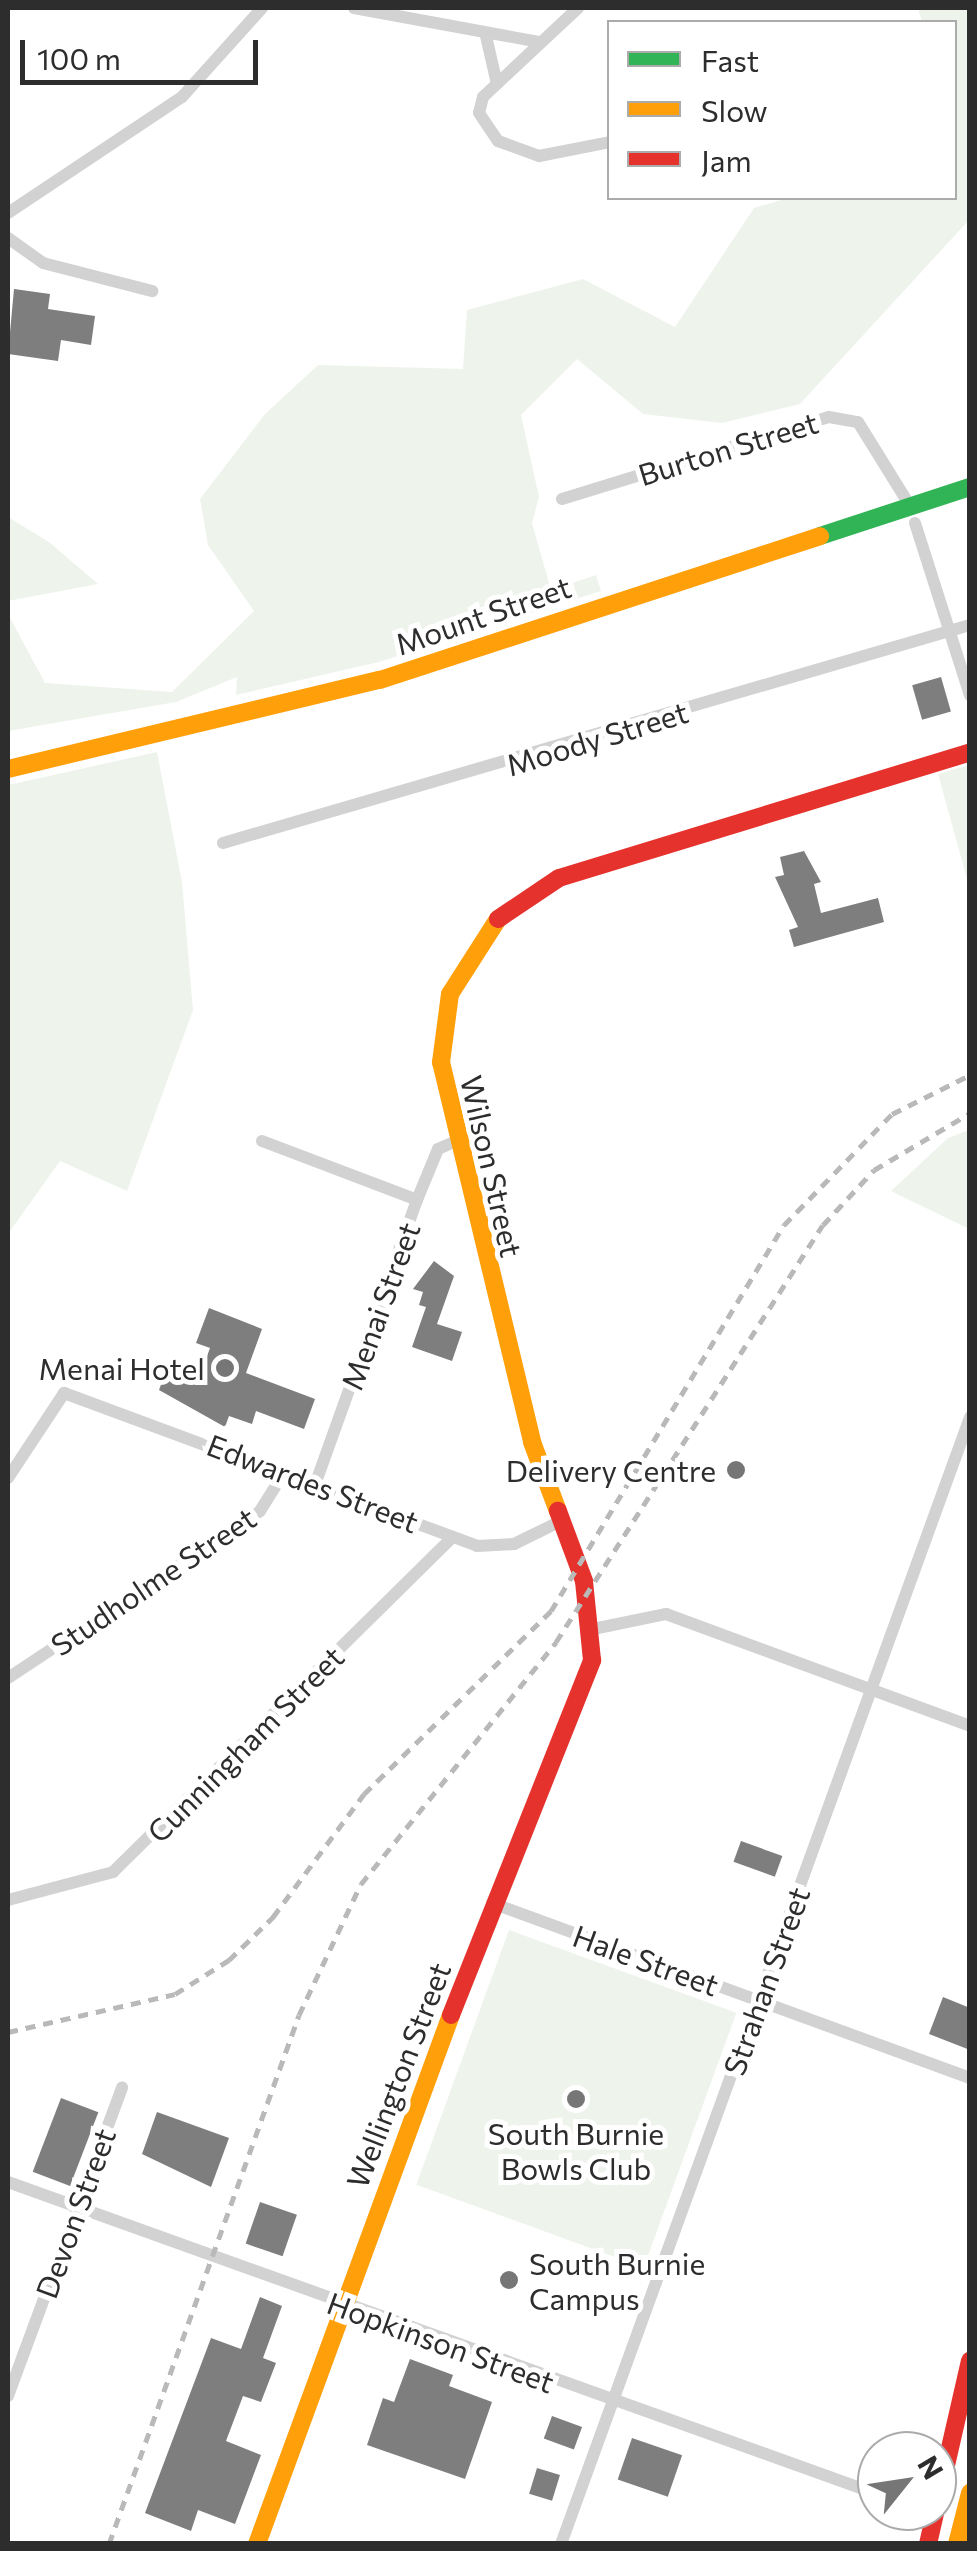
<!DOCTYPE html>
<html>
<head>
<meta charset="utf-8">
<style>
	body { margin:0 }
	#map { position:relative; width:977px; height:2551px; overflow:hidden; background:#fff; font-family:Commissioner,sans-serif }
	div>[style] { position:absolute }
	.green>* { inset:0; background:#eef4eb; transform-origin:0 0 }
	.building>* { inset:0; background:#7e7e7e; transform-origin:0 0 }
	.street>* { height:12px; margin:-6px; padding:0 6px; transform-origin:6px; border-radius:6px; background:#d2d2d2 }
	.fast>* { height:18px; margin:-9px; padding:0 9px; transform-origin:9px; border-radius:9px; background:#30b455 }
	.slow>* { height:18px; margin:-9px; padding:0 9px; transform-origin:9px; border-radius:9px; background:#ff9f0a }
	.jam>* { height:18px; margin:-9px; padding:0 9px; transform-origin:9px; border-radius:9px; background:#e5322d }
	.rail>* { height:5px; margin-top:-2.5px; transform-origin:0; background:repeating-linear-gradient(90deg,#b9b9b9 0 10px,transparent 0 18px) }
	.dots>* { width:28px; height:28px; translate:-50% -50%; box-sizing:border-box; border:5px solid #fff; border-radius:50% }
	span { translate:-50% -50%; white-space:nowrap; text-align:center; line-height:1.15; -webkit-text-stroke:10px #fff; paint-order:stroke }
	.street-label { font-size:30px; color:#2d2d2d }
	.poi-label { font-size:30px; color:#2d2d2d }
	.right { translate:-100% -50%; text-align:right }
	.left { translate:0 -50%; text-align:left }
	.frame { position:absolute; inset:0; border:10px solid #2d2d2d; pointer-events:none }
	.legend { position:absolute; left:607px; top:20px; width:350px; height:180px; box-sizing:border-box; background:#fff; border:2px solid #ababab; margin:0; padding:12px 18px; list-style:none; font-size:30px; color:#2d2d2d }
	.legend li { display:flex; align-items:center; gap:20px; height:50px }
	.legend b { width:50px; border:2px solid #ababab }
	.north { position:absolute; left:857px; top:2431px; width:100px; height:100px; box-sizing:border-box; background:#fff; border:2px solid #ababab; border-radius:50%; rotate:60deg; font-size:28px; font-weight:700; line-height:40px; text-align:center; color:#2d2d2d }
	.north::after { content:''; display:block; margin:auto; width:35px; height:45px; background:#767676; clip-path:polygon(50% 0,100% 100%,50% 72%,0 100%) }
	.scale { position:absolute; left:20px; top:40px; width:238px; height:45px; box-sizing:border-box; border:5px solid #2d2d2d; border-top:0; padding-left:12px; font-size:30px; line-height:35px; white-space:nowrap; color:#2d2d2d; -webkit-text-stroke:8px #fff; paint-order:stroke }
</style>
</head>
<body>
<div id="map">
	<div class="green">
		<i style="clip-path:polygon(918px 8px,969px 8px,969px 220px,800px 404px,722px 423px,643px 414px,577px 359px,521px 415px,539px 497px,532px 523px,551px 590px,596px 575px,601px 591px,379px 662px,236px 695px,237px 677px,176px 702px,8px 731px,8px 614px,45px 683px,172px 692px,254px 611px,208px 545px,200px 499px,265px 414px,318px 365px,463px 369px,467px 310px,583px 279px,675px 327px,754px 208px,788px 198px,954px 198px,954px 22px,922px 22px)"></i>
		<i style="clip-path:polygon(8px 517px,49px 542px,98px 584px,8px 601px)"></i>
		<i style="clip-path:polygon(157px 752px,182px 882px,193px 1010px,127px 1191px,60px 1161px,8px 1234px,8px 785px)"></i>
		<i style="clip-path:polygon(969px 765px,970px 765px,969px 886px,938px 774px)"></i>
		<i style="clip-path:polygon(969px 1130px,969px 1229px,891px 1191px,948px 1138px)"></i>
		<i style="left:509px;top:1930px;width:242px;height:271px;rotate:20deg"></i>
	</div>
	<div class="building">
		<i style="clip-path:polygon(14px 289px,50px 294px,48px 309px,95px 316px,91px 345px,61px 340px,58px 361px,8px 354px)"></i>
		<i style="left:941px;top:677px;width:36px;height:30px;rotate:74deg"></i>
		<i style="clip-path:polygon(804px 851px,821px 882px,814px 884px,821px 913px,878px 898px,884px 922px,794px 947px,789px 930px,798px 927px,775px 877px,784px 875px,780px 857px)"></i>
		<i style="clip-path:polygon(434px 1261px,454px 1276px,437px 1324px,462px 1332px,452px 1361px,412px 1347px,426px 1307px,419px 1305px,423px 1292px,413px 1289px)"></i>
		<i style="clip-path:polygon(209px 1308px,262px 1329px,246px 1373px,315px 1399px,304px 1429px,256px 1411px,252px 1424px,229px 1416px,225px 1427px,159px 1390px,169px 1363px,200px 1375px,210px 1348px,196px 1343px)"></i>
		<i style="left:741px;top:1841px;width:44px;height:22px;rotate:20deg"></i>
		<i style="clip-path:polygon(943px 1997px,970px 2008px,970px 2050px,929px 2034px)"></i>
		<i style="left:61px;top:2098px;width:40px;height:79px;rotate:21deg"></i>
		<i style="clip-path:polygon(157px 2112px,229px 2138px,211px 2187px,142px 2154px)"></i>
		<i style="left:260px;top:2202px;width:39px;height:44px;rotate:19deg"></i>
		<i style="clip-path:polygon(260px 2297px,282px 2306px,263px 2358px,276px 2363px,261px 2402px,243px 2396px,226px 2441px,261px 2455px,235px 2524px,198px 2510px,191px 2531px,145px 2513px,211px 2338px,241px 2349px)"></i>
		<i style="clip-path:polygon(410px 2359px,453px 2375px,449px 2386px,492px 2402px,465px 2479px,367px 2445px,383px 2398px,394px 2402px)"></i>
		<i style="left:552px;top:2416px;width:32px;height:24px;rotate:20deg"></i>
		<i style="left:632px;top:2438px;width:53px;height:44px;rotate:19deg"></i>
		<i style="left:537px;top:2468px;width:24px;height:27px;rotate:17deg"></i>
	</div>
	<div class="street">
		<i style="left:354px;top:8px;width:189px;rotate:10.4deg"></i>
		<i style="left:578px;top:8px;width:130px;rotate:136.9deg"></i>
		<i style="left:483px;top:97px;width:16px;rotate:104deg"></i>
		<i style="left:479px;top:113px;width:34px;rotate:56deg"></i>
		<i style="left:498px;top:141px;width:44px;rotate:20.1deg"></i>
		<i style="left:539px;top:156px;width:72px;rotate:-11.2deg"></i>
		<i style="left:486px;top:36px;width:49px;rotate:77.1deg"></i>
		<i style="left:8px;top:213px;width:209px;rotate:-33.7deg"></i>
		<i style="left:182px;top:97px;width:120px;rotate:-48deg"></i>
		<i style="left:8px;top:238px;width:43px;rotate:35.5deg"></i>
		<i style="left:43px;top:263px;width:113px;rotate:14.4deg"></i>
		<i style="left:562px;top:499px;width:279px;rotate:-17.1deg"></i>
		<i style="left:829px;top:417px;width:29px;rotate:10deg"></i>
		<i style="left:858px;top:422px;width:99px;rotate:58.2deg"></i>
		<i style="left:915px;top:523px;width:181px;rotate:72.3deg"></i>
		<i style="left:223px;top:843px;width:778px;rotate:-16.27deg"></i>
		<i style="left:262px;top:1141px;width:166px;rotate:20.8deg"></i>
		<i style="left:8px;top:1478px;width:102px;rotate:-56.6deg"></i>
		<i style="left:64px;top:1393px;width:440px;rotate:20.3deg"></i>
		<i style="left:477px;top:1546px;width:37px;rotate:-3deg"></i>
		<i style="left:514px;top:1544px;width:52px;rotate:-26.1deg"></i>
		<i style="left:316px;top:1482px;width:300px;rotate:-70.3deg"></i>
		<i style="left:417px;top:1200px;width:55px;rotate:-67.6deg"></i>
		<i style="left:438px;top:1149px;width:20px;rotate:-24deg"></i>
		<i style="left:593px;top:1629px;width:75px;rotate:-11.6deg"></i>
		<i style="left:666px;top:1614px;width:324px;rotate:20.2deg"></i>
		<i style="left:8px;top:1678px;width:302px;rotate:-33.5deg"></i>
		<i style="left:260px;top:1511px;width:47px;rotate:-58deg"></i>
		<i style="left:8px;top:1900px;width:109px;rotate:-14.9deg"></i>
		<i style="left:113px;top:1872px;width:477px;rotate:-44.6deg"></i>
		<i style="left:492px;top:1903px;width:509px;rotate:20.11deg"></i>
		<i style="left:8px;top:2182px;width:923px;rotate:19.75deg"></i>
		<i style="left:8px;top:2396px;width:329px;rotate:-69.7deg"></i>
		<i style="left:561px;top:2544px;width:1199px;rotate:-70.05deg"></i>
	</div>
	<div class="fast">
		<i style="left:820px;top:536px;width:158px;rotate:-18.1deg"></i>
	</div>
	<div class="slow">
		<i style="left:8px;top:769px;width:382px;rotate:-13.5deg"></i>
		<i style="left:380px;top:680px;width:463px;rotate:-18.1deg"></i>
		<i style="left:498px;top:919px;width:89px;rotate:122.6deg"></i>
		<i style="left:450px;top:994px;width:69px;rotate:97.5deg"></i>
		<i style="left:441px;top:1062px;width:391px;rotate:76.5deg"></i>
		<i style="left:532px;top:1442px;width:74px;rotate:69.4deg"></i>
		<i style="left:257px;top:2544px;width:563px;rotate:-69.86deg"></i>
		<i style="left:957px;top:2544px;width:53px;rotate:-75.7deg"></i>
	</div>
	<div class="jam">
		<i style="left:498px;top:919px;width:73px;rotate:-33.9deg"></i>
		<i style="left:559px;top:878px;width:430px;rotate:-17deg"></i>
		<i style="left:451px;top:2015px;width:382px;rotate:-68.3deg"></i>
		<i style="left:592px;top:1660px;width:79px;rotate:-95.8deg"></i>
		<i style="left:584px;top:1581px;width:75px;rotate:-110.4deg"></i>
		<i style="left:928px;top:2544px;width:188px;rotate:-77.1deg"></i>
	</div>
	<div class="rail">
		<i style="left:8px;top:2032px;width:171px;rotate:-12.8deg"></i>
		<i style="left:175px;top:1994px;width:64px;rotate:-32.2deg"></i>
		<i style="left:229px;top:1960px;width:62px;rotate:-44.3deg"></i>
		<i style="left:273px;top:1917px;width:153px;rotate:-53.5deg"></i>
		<i style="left:364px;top:1794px;width:262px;rotate:-44.4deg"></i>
		<i style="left:551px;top:1611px;width:451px;rotate:-58.9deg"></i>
		<i style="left:784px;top:1225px;width:155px;rotate:-45.8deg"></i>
		<i style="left:892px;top:1114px;width:87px;rotate:-26.6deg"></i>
		<i style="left:109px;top:2544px;width:562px;rotate:-70.24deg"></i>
		<i style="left:299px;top:2015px;width:145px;rotate:-64.7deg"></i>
		<i style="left:361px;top:1884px;width:311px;rotate:-51.1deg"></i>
		<i style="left:556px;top:1642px;width:495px;rotate:-57.4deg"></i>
		<i style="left:823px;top:1225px;width:75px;rotate:-47.2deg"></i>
		<i style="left:874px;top:1170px;width:112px;rotate:-30.7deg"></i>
	</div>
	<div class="dots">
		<i style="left:225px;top:1368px;background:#767676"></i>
		<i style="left:736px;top:1470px;background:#767676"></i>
		<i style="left:576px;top:2099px;background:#767676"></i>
		<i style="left:509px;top:2280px;background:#767676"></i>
	</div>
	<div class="street-label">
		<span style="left:728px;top:448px;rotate:-17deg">Burton Street</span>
		<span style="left:483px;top:615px;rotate:-19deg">Mount Street</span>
		<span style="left:597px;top:738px;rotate:-17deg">Moody Street</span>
		<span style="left:492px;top:1166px;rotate:77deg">Wilson Street</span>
		<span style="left:380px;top:1306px;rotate:-70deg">Menai Street</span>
		<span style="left:313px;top:1483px;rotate:21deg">Edwardes Street</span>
		<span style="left:153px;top:1581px;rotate:-34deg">Studholme Street</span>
		<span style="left:245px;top:1744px;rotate:-45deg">Cunningham Street</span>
		<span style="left:646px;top:1960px;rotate:20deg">Hale Street</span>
		<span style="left:766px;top:1981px;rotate:-70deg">Strahan Street</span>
		<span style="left:398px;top:2075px;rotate:-69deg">Wellington Street</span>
		<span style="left:75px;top:2213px;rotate:-70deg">Devon Street</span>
		<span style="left:441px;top:2342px;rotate:20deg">Hopkinson Street</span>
	</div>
	<div class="poi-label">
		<span class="right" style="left:205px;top:1368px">Menai Hotel</span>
		<span class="right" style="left:716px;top:1470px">Delivery Centre</span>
		<span style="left:576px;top:2150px">South Burnie<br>Bowls Club</span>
		<span class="left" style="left:529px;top:2280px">South Burnie<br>Campus</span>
	</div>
	<div class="frame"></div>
	<ul class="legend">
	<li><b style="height:12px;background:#30b455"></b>Fast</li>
	<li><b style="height:12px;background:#ff9f0a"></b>Slow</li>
	<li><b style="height:12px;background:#e5322d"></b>Jam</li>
	</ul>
	<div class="north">N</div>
	<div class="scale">100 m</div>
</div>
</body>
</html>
